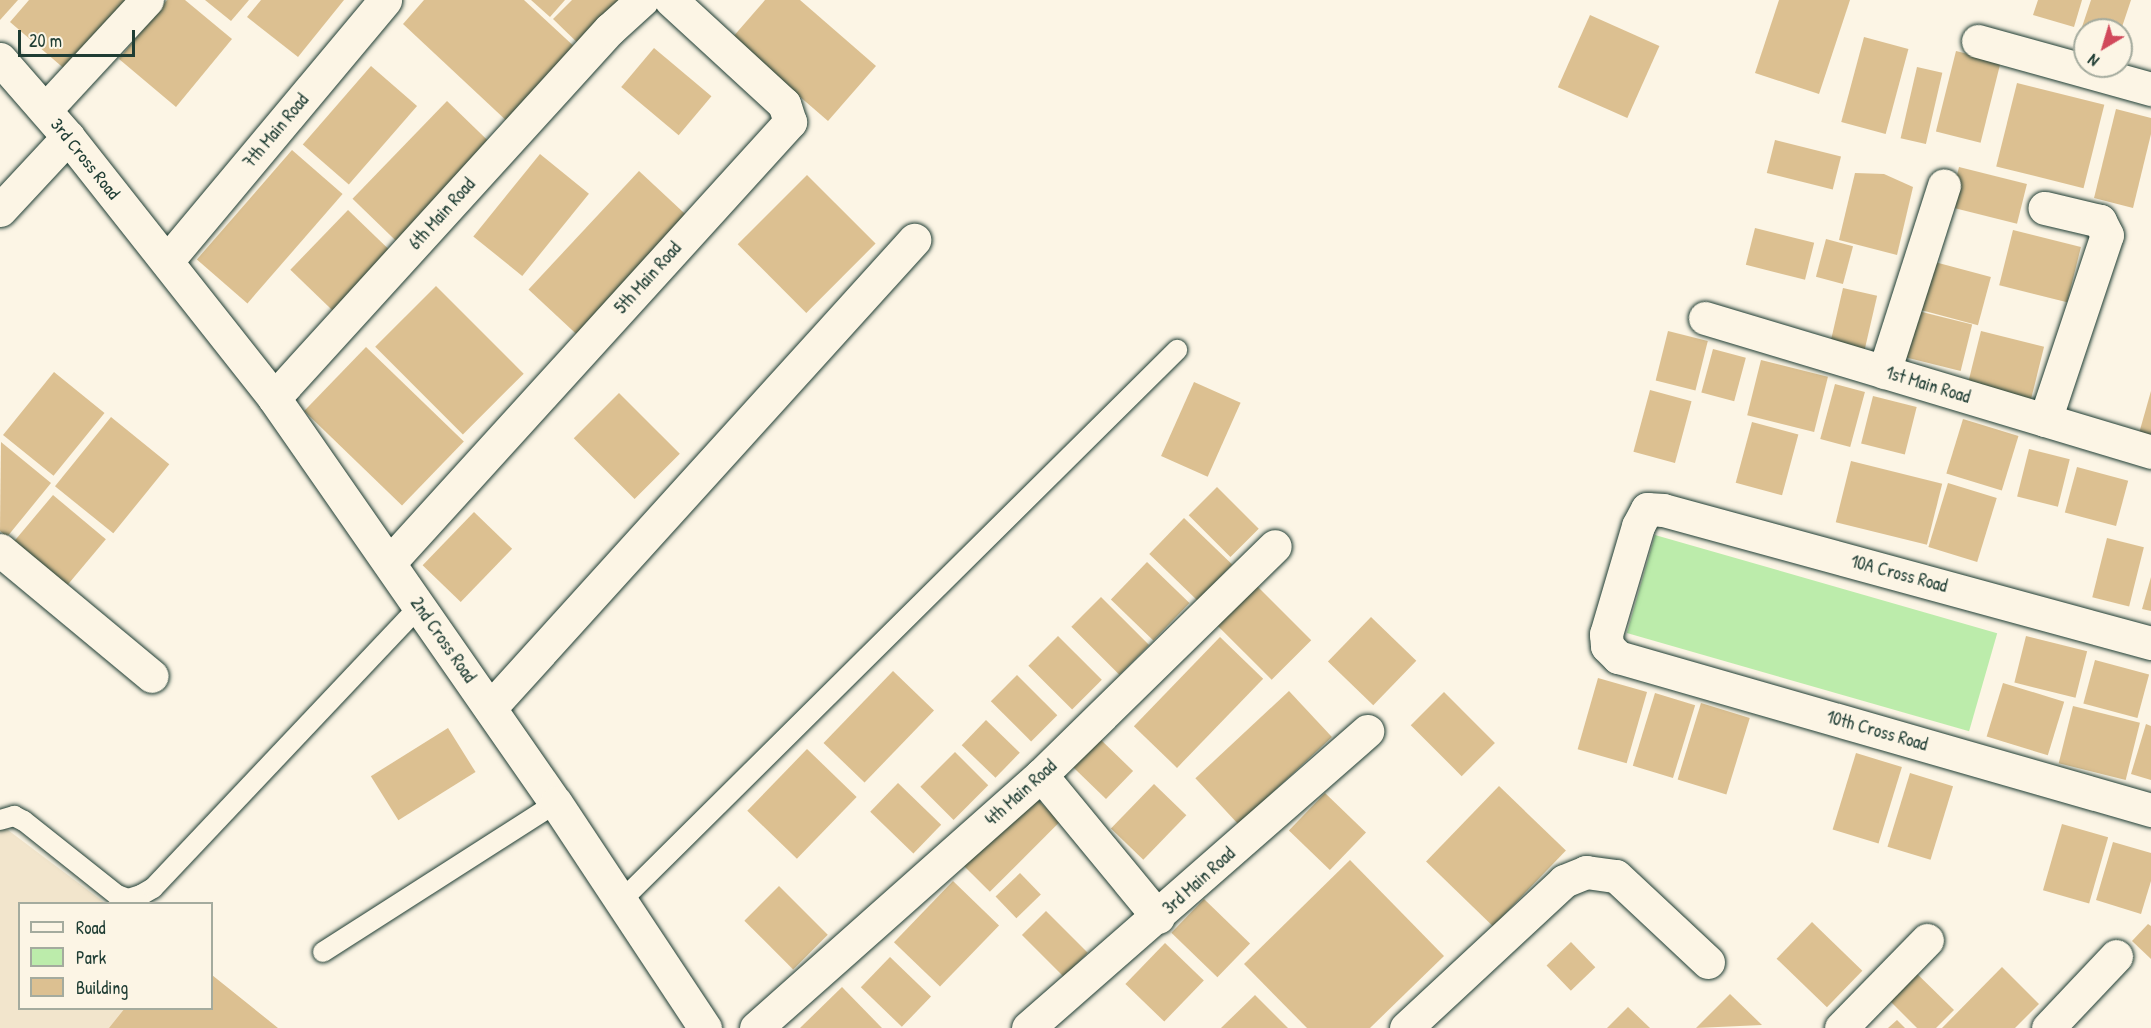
<!DOCTYPE html>
<html>
<head>
<meta charset="utf-8">
<style>
  body { margin:0 }
  #map { position:relative; width:2151px; height:1028px; overflow:hidden; background:#fcf5e5; font-family:"Patrick Hand",sans-serif }
  div>[style] { position:absolute }
  [style*='--x'] { left:calc(var(--x)*1px); top:calc(var(--y)*1px); width:calc(var(--w)*1px); rotate:calc(var(--a)*1deg) }
  .built>* { inset:0; background:#f2e5cc }
  .green>* { inset:0; background:#bcecab; transform-origin:0 0 }
  .building>* { inset:0; background:#dcc091; transform-origin:0 0 }
  .roads { filter:drop-shadow(0 0 2px #1f3d34) drop-shadow(0 0 2px #1f3d34) }
  .service>* { height:20px; margin:-10px; padding:0 10px; transform-origin:10px; border-radius:10px; background:#fcf5e5 }
  .minor>* { height:33px; margin:-16.5px; padding:0 16.5px; transform-origin:16.5px; border-radius:16.5px; background:#fcf5e5 }
  .tertiary>* { height:33px; margin:-16.5px; padding:0 16.5px; transform-origin:16.5px; border-radius:16.5px; background:#fcf5e5 }
  span { translate:-50% -50%; white-space:nowrap; text-align:center; line-height:1.15; -webkit-text-stroke:5px #fcf5e5; paint-order:stroke }
  .street-label { font-size:18px; color:#1f3d34 }
  .legend { position:absolute; left:18px; top:902px; width:195px; height:108px; box-sizing:border-box; background:#fcf5e5; border:2px solid #a4ab9e; margin:0; padding:8px 10px; list-style:none; font-size:18px; color:#1f3d34 }
  .legend li { display:flex; align-items:center; gap:12px; height:30px }
  .legend b { width:30px; border:2px solid #a4ab9e }
  .north { position:absolute; left:2073px; top:18px; width:60px; height:60px; box-sizing:border-box; background:#fcf5e5; border:2px solid #a4ab9e; border-radius:50%; rotate:218deg; font-size:16px; font-weight:700; line-height:24px; text-align:center; color:#1f3d34 }
  .north::after { content:''; display:block; margin:auto; width:21px; height:27px; background:#d1495b; clip-path:polygon(50% 0,100% 100%,50% 72%,0 100%) }
  .scale { position:absolute; left:18px; top:30px; width:117px; height:27px; box-sizing:border-box; border:3px solid #1f3d34; border-top:0; padding-left:8px; font-size:18px; line-height:21px; white-space:nowrap; color:#1f3d34; -webkit-text-stroke:4px #fcf5e5; paint-order:stroke }
</style>
</head>
<body>
<div id="map">
  <div class="built">
    <div style="clip-path:polygon(0 824px,105px 903px,20px 904px,20px 1008px,212px 1008px,212px 984px,270px 1028px,0 1028px)"></div>
  </div>
  <div class="green">
    <div style="left:1655px;top:535px;width:356px;height:102px;rotate:16deg"></div>
  </div>
  <div class="building">
    <div style="clip-path:polygon(0 0,18px 0,0 20px)"></div>
    <div style="clip-path:polygon(29px 0,128px 0,67px 71px,10px 22px)"></div>
    <div style="clip-path:polygon(167px 0,185px 0,232px 39px,176px 107px,119px 59px)"></div>
    <div style="clip-path:polygon(205px 0,249px 0,231px 21px)"></div>
    <div style="clip-path:polygon(261px 0,344px 0,298px 57px,247px 17px)"></div>
    <div style="clip-path:polygon(424px 0,524px 0,578px 50px,510px 124px,403px 24px)"></div>
    <div style="clip-path:polygon(531px 0,565px 0,550px 17px)"></div>
    <div style="clip-path:polygon(572px 0,633px 0,584px 49px,553px 19px)"></div>
    <div style="clip-path:polygon(765px 0,800px 0,876px 66px,828px 121px,732px 38px)"></div>
    <div style="clip-path:polygon(1779px 0,1850px 0,1819px 94px,1755px 73px)"></div>
    <div style="clip-path:polygon(2038px 0,2082px 0,2074px 27px,2033px 15px)"></div>
    <div style="clip-path:polygon(2091px 0,2131px 0,2121px 30px,2082px 27px)"></div>
    <div style="left:1590px;top:15px;width:76px;height:79px;rotate:24deg"></div>
    <div style="left:1864px;top:37px;width:46px;height:88px;rotate:15deg"></div>
    <div style="left:654px;top:48px;width:75px;height:51px;rotate:40deg"></div>
    <div style="left:1956px;top:51px;width:46px;height:83px;rotate:14deg"></div>
    <div style="left:371px;top:66px;width:61px;height:104px;rotate:41deg"></div>
    <div style="left:1917px;top:67px;width:26px;height:73px;rotate:13deg"></div>
    <div style="left:2017px;top:83px;width:90px;height:86px;rotate:14deg"></div>
    <div style="left:447px;top:101px;width:60px;height:136px;rotate:44deg"></div>
    <div style="clip-path:polygon(2116px 109px,2151px 118px,2151px 134px,2133px 208px,2094px 198px)"></div>
    <div style="left:1775px;top:140px;width:68px;height:34px;rotate:14deg"></div>
    <div style="left:292px;top:150px;width:67px;height:145px;rotate:41deg"></div>
    <div style="left:540px;top:154px;width:63px;height:106px;rotate:39deg"></div>
    <div style="left:1959px;top:167px;width:70px;height:41px;rotate:14deg"></div>
    <div style="left:639px;top:171px;width:69px;height:162px;rotate:43deg"></div>
    <div style="clip-path:polygon(1855px 173px,1884px 174px,1913px 187px,1897px 255px,1839px 240px)"></div>
    <div style="left:807px;top:175px;width:97px;height:98px;rotate:45deg"></div>
    <div style="left:348px;top:210px;width:62px;height:83px;rotate:44deg"></div>
    <div style="left:1755px;top:228px;width:61px;height:38px;rotate:14deg"></div>
    <div style="left:2013px;top:230px;width:70px;height:57px;rotate:14deg"></div>
    <div style="left:1826px;top:239px;width:28px;height:39px;rotate:15deg"></div>
    <div style="left:1931px;top:261px;width:62px;height:50px;rotate:15deg"></div>
    <div style="left:436px;top:286px;width:124px;height:86px;rotate:45deg"></div>
    <div style="left:1843px;top:288px;width:35px;height:61px;rotate:13deg"></div>
    <div style="left:1914px;top:310px;width:60px;height:48px;rotate:14deg"></div>
    <div style="left:1668px;top:331px;width:41px;height:51px;rotate:14deg"></div>
    <div style="left:1981px;top:331px;width:65px;height:60px;rotate:14deg"></div>
    <div style="left:366px;top:347px;width:136px;height:89px;rotate:44deg"></div>
    <div style="left:1713px;top:349px;width:34px;height:45px;rotate:15deg"></div>
    <div style="left:1761px;top:360px;width:69px;height:57px;rotate:14deg"></div>
    <div style="left:54px;top:372px;width:65px;height:81px;rotate:39deg"></div>
    <div style="left:1194px;top:382px;width:51px;height:81px;rotate:24deg"></div>
    <div style="left:1835px;top:384px;width:31px;height:57px;rotate:15deg"></div>
    <div style="left:1650px;top:390px;width:43px;height:64px;rotate:15deg"></div>
    <div style="clip-path:polygon(2151px 391px,2151px 440px,2138px 437px)"></div>
    <div style="left:619px;top:393px;width:86px;height:64px;rotate:45deg"></div>
    <div style="left:1873px;top:396px;width:45px;height:49px;rotate:14deg"></div>
    <div style="left:111px;top:417px;width:75px;height:89px;rotate:39deg"></div>
    <div style="left:1963px;top:419px;width:58px;height:57px;rotate:17deg"></div>
    <div style="left:1752px;top:422px;width:48px;height:63px;rotate:15deg"></div>
    <div style="clip-path:polygon(1px 442px,51px 483px,7px 537px,0 531px)"></div>
    <div style="left:2029px;top:449px;width:42px;height:49px;rotate:14deg"></div>
    <div style="left:1851px;top:461px;width:94px;height:63px;rotate:14deg"></div>
    <div style="left:2077px;top:467px;width:53px;height:47px;rotate:15deg"></div>
    <div style="left:1948px;top:483px;width:51px;height:67px;rotate:17deg"></div>
    <div style="left:1217px;top:487px;width:59px;height:40px;rotate:45deg"></div>
    <div style="left:53px;top:495px;width:69px;height:61px;rotate:40deg"></div>
    <div style="left:474px;top:512px;width:53px;height:74px;rotate:44deg"></div>
    <div style="left:1184px;top:518px;width:67px;height:50px;rotate:44deg"></div>
    <div style="left:2107px;top:538px;width:38px;height:61px;rotate:14deg"></div>
    <div style="left:1147px;top:562px;width:59px;height:52px;rotate:44deg"></div>
    <div style="clip-path:polygon(2151px 577px,2151px 611px,2142px 609px)"></div>
    <div style="left:1254px;top:583px;width:81px;height:56px;rotate:45deg"></div>
    <div style="left:1101px;top:597px;width:68px;height:42px;rotate:45deg"></div>
    <div style="left:1371px;top:617px;width:63px;height:62px;rotate:44deg"></div>
    <div style="left:1058px;top:636px;width:62px;height:42px;rotate:45deg"></div>
    <div style="left:2026px;top:636px;width:63px;height:48px;rotate:14deg"></div>
    <div style="left:1220px;top:637px;width:60px;height:124px;rotate:44deg"></div>
    <div style="left:2095px;top:660px;width:56px;height:45px;rotate:15deg"></div>
    <div style="left:893px;top:671px;width:57px;height:100px;rotate:44deg"></div>
    <div style="left:1017px;top:675px;width:57px;height:37px;rotate:45deg"></div>
    <div style="left:1598px;top:678px;width:51px;height:74px;rotate:16deg"></div>
    <div style="left:2003px;top:683px;width:64px;height:56px;rotate:17deg"></div>
    <div style="left:1289px;top:691px;width:63px;height:128px;rotate:47deg"></div>
    <div style="left:1444px;top:692px;width:72px;height:47px;rotate:45deg"></div>
    <div style="left:1655px;top:693px;width:42px;height:76px;rotate:17deg"></div>
    <div style="left:1701px;top:703px;width:51px;height:80px;rotate:17deg"></div>
    <div style="left:2073px;top:706px;width:69px;height:59px;rotate:14deg"></div>
    <div style="left:986px;top:720px;width:47px;height:35px;rotate:44deg"></div>
    <div style="clip-path:polygon(2146px 724px,2151px 726px,2151px 780px,2131px 774px)"></div>
    <div style="left:448px;top:728px;width:52px;height:91px;rotate:58deg"></div>
    <div style="left:1100px;top:739px;width:46px;height:39px;rotate:44deg"></div>
    <div style="left:807px;top:749px;width:69px;height:86px;rotate:44deg"></div>
    <div style="left:955px;top:752px;width:47px;height:49px;rotate:45deg"></div>
    <div style="left:1856px;top:753px;width:48px;height:80px;rotate:17deg"></div>
    <div style="left:1910px;top:773px;width:45px;height:77px;rotate:17deg"></div>
    <div style="left:898px;top:783px;width:60px;height:40px;rotate:44deg"></div>
    <div style="left:1154px;top:784px;width:45px;height:62px;rotate:44deg"></div>
    <div style="left:1499px;top:786px;width:93px;height:105px;rotate:44deg"></div>
    <div style="left:1325px;top:793px;width:57px;height:52px;rotate:44deg"></div>
    <div style="left:1033px;top:795px;width:38px;height:99px;rotate:45deg"></div>
    <div style="left:2062px;top:824px;width:48px;height:69px;rotate:16deg"></div>
    <div style="clip-path:polygon(2113px 842px,2151px 853px,2151px 881px,2141px 914px,2096px 900px)"></div>
    <div style="clip-path:polygon(1350px 860px,1444px 956px,1370px 1028px,1307px 1028px,1244px 964px)"></div>
    <div style="left:1020px;top:873px;width:30px;height:34px;rotate:46deg"></div>
    <div style="left:953px;top:881px;width:64px;height:85px;rotate:44deg"></div>
    <div style="left:779px;top:886px;width:69px;height:49px;rotate:45deg"></div>
    <div style="left:1204px;top:899px;width:64px;height:47px;rotate:44deg"></div>
    <div style="left:1046px;top:911px;width:59px;height:34px;rotate:45deg"></div>
    <div style="left:1812px;top:922px;width:70px;height:51px;rotate:44deg"></div>
    <div style="clip-path:polygon(2148px 924px,2151px 926px,2151px 959px,2132px 941px)"></div>
    <div style="left:1571px;top:942px;width:35px;height:34px;rotate:46deg"></div>
    <div style="left:1165px;top:943px;width:54px;height:57px;rotate:44deg"></div>
    <div style="left:890px;top:957px;width:57px;height:42px;rotate:44deg"></div>
    <div style="clip-path:polygon(1908px 965px,1954px 1010px,1936px 1028px,1917px 1028px,1880px 991px)"></div>
    <div style="clip-path:polygon(2002px 967px,2039px 1004px,2015px 1028px,1942px 1028px)"></div>
    <div style="clip-path:polygon(212px 975px,278px 1028px,109px 1028px,125px 1008px,212px 1008px)"></div>
    <div style="clip-path:polygon(842px 987px,882px 1028px,800px 1028px)"></div>
    <div style="clip-path:polygon(1730px 994px,1762px 1025px,1696px 1028px)"></div>
    <div style="clip-path:polygon(1255px 995px,1288px 1028px,1221px 1028px)"></div>
    <div style="clip-path:polygon(1628px 1007px,1650px 1028px,1607px 1028px)"></div>
    <div style="clip-path:polygon(1897px 1020px,1905px 1028px,1888px 1028px)"></div>
  </div>
  <div class="roads">
    <div class="service">
      <div style="--x:0;--y:820;--w:15;--a:-16"></div>
      <div style="--x:14;--y:816;--w:11;--a:27"></div>
      <div style="--x:24;--y:821;--w:119;--a:38.5"></div>
      <div style="--x:117;--y:895;--w:12;--a:20"></div>
      <div style="--x:128;--y:899;--w:14;--a:-17"></div>
      <div style="--x:141;--y:895;--w:14;--a:-30"></div>
      <div style="--x:153;--y:888;--w:388;--a:-46.6"></div>
      <div style="--x:621;--y:901;--w:783;--a:-44.74"></div>
      <div style="--x:323;--y:952;--w:277;--a:-32.6"></div>
    </div>
    <div class="minor">
      <div style="--x:1978;--y:41;--w:180;--a:15.5"></div>
      <div style="--x:45;--y:110;--w:150;--a:-47.2"></div>
      <div style="--x:0;--y:210;--w:100;--a:-47"></div>
      <div style="--x:167;--y:261;--w:340;--a:-50.1"></div>
      <div style="--x:1705;--y:318;--w:466;--a:16.7"></div>
      <div style="--x:1884;--y:372;--w:196;--a:-72.2"></div>
      <div style="--x:274;--y:398;--w:499;--a:-47.7"></div>
      <div style="--x:610;--y:29;--w:43;--a:-42.2"></div>
      <div style="--x:2045;--y:420;--w:195;--a:-71.5"></div>
      <div style="--x:2107;--y:235;--w:16;--a:-117"></div>
      <div style="--x:2100;--y:221;--w:57;--a:-166.7"></div>
      <div style="--x:0;--y:550;--w:197;--a:39.7"></div>
      <div style="--x:390;--y:562;--w:595;--a:-47.73"></div>
      <div style="--x:790;--y:122;--w:19;--a:-108"></div>
      <div style="--x:784;--y:104;--w:154;--a:-137.4"></div>
      <div style="--x:2151;--y:643;--w:506;--a:-164.75"></div>
      <div style="--x:1663;--y:510;--w:16;--a:-176"></div>
      <div style="--x:1647;--y:509;--w:19;--a:118"></div>
      <div style="--x:1638;--y:526;--w:113;--a:106.5"></div>
      <div style="--x:1606;--y:634;--w:12;--a:85"></div>
      <div style="--x:1607;--y:646;--w:16;--a:45"></div>
      <div style="--x:1618;--y:657;--w:555;--a:16.02"></div>
      <div style="--x:490;--y:708;--w:632;--a:-47.82"></div>
      <div style="--x:1041;--y:775;--w:184;--a:50.5"></div>
      <div style="--x:756;--y:1028;--w:381;--a:-41.6"></div>
      <div style="--x:1041;--y:775;--w:327;--a:-44.4"></div>
      <div style="--x:1028;--y:1028;--w:451;--a:-41.2"></div>
      <div style="--x:1406;--y:1028;--w:216;--a:-42.9"></div>
      <div style="--x:1564;--y:881;--w:24;--a:-22"></div>
      <div style="--x:1586;--y:872;--w:30;--a:8"></div>
      <div style="--x:1616;--y:876;--w:126;--a:43.1"></div>
      <div style="--x:1841;--y:1028;--w:123;--a:-45.7"></div>
      <div style="--x:2048;--y:1028;--w:99;--a:-46.6"></div>
    </div>
    <div class="tertiary">
      <div style="--x:0;--y:59;--w:103;--a:48.9"></div>
      <div style="--x:68;--y:137;--w:333;--a:51.7"></div>
      <div style="--x:274;--y:398;--w:494;--a:55.2"></div>
      <div style="--x:556;--y:803;--w:270;--a:56.5"></div>
    </div>
  </div>
  <div class="street-label">
    <span style="left:276px;top:131px;rotate:-50deg">7th Main Road</span>
    <span style="left:85px;top:159px;rotate:51deg">3rd Cross Road</span>
    <span style="left:442px;top:214px;rotate:-48deg">6th Main Road</span>
    <span style="left:648px;top:278px;rotate:-48deg">5th Main Road</span>
    <span style="left:1928px;top:385px;rotate:17deg">1st Main Road</span>
    <span style="left:1899px;top:574px;rotate:15deg">10A Cross Road</span>
    <span style="left:443px;top:640px;rotate:55deg">2nd Cross Road</span>
    <span style="left:1877px;top:731px;rotate:16deg">10th Cross Road</span>
    <span style="left:1021px;top:793px;rotate:-42deg">4th Main Road</span>
    <span style="left:1199px;top:881px;rotate:-42deg">3rd Main Road</span>
  </div>
  <ul class="legend">
  <li><b style="height:8px;background:#fcf5e5"></b>Road</li>
  <li><b style="height:16px;background:#bcecab"></b>Park</li>
  <li><b style="height:16px;background:#dcc091"></b>Building</li>
  </ul>
  <div class="north">N</div>
  <div class="scale">20 m</div>
</div>
</body>
</html>
